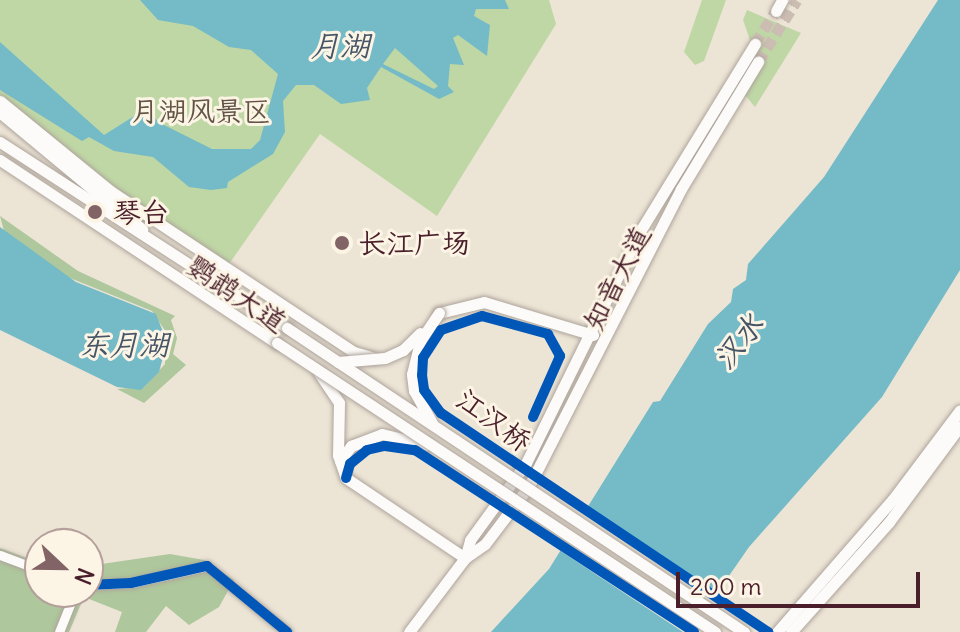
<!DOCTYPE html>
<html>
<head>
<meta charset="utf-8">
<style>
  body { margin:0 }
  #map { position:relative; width:960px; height:632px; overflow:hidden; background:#ece4d5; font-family:Delius,"LXGW WenKai TC",sans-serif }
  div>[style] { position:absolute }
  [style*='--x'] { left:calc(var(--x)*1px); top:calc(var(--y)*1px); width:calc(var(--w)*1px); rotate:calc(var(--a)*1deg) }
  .green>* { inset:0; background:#bfd7a5 }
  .forest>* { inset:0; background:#aec79c }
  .water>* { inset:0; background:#74bbc7 }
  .pier>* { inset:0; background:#ece4d5 }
  .major-tunnel>* { height:11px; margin-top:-5.5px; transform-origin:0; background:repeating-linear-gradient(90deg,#ccbdb3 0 11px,transparent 0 16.5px) }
  .roads { filter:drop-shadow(0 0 2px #aea49c) drop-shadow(0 0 2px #aea49c) }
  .minor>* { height:9px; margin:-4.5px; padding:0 4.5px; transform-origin:4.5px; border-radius:4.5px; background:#fcfbf9 }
  .major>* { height:11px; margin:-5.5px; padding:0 5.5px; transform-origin:5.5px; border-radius:5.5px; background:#fcfbf9 }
  .highway>* { height:12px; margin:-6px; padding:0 6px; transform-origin:6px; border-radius:6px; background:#fcfbf9 }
  .bridges { filter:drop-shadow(0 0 2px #aea49c) drop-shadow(0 0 2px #aea49c) }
  .major-bridge>* { height:11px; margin:-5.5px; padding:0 5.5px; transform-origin:5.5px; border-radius:5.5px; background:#fcfbf9 }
  .cycleway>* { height:10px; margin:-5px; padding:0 5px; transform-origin:5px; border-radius:5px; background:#0057b8 }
  .dots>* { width:22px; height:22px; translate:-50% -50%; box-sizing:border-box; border:4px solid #fcf5e5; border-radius:50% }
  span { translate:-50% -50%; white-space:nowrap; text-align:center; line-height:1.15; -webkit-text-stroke:6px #fcf5e5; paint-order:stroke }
  .park-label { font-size:28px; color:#625344 }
  .poi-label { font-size:28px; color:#4a1f2b }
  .left { translate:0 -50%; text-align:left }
  .street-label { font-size:28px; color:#4a1f2b }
  .water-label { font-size:30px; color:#465667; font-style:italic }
  .north { position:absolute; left:24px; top:528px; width:80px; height:80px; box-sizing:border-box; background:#fcf5e5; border:2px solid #b59f9b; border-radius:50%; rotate:112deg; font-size:22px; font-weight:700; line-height:32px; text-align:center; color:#4a1f2b }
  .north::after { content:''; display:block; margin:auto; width:28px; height:36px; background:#836466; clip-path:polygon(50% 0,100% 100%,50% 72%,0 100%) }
  .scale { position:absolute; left:676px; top:572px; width:244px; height:36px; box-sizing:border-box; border:4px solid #4a1f2b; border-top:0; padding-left:10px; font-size:24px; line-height:28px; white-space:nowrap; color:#4a1f2b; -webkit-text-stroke:6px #fcf5e5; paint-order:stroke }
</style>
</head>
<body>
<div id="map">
  <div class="green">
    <div style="clip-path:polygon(0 0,549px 0,556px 24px,437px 216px,320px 134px,229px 264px,99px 177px,0 97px)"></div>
    <div style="clip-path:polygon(702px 0,726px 0,704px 61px,695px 65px,684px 52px)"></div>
    <div style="clip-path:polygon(747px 10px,801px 33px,755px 107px,744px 94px,758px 63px,743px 20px)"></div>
  </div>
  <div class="forest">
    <div style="clip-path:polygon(0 216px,78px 271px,175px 316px,171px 320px,177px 338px,173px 354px,186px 365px,144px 403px,117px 389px,144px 387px,165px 364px,166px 332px,152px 311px,65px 276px,4px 231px)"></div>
    <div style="clip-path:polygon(0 548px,40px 563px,40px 592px,88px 592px,88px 566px,170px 554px,204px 560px,234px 580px,219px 607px,189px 625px,166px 606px,146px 632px,115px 632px,122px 612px,84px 597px,69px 632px,0 632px)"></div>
  </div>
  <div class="water">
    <div style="clip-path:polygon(evenodd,140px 0,505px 0,509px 9px,476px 9px,474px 16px,490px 25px,487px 56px,458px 35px,453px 38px,464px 65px,450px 64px,448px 86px,454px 92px,439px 99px,381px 67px,367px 88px,370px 100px,341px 104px,314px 85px,296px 85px,283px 101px,285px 132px,273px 154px,228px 182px,227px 188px,211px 190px,189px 187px,153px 157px,114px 151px,89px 137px,82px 141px,0 90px,0 42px,104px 135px,147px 108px,158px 122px,212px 149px,251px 149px,260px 140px,278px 74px,251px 50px,229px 47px,193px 26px,158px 20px,140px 0,395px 48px,438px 86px,434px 89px,383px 64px,395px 48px)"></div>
    <div style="clip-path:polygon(938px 0,960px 0,960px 270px,882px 397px,749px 547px,690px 632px,491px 632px,549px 569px,653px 402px,660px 401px,708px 324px,731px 302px,733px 289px,746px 280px,748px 264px,824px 177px)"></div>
    <div style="clip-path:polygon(0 227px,76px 282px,156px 314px,167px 342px,159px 372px,141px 390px,117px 387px,0 330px)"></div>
  </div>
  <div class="pier">
    <div style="clip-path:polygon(584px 506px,720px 596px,695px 632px,683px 632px,556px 548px)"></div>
  </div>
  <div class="major-tunnel">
    <div style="--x:755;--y:44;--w:39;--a:-58"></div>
    <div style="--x:758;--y:62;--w:73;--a:-57.8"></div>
  </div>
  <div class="roads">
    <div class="minor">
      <div style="--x:0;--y:555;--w:43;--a:20.6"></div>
      <div style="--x:88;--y:585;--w:43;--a:-2.7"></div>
      <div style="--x:131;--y:583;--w:78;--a:-12.6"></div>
      <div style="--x:207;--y:566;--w:104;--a:39.5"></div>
      <div style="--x:59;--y:632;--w:43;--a:-68.2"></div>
    </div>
    <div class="major">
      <div style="--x:776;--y:11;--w:13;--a:-61"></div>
      <div style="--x:0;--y:101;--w:141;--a:39.2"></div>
      <div style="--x:109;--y:190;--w:294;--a:33.5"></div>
      <div style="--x:354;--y:352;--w:19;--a:16"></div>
      <div style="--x:0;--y:142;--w:342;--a:32.9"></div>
      <div style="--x:0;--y:160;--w:332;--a:33.5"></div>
      <div style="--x:439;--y:313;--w:46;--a:-13.7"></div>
      <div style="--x:484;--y:302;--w:114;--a:16.8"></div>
      <div style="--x:319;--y:373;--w:36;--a:56"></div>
      <div style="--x:339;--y:403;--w:52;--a:91.1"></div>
      <div style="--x:338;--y:455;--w:24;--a:71"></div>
      <div style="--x:346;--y:478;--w:143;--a:33.9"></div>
      <div style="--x:340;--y:461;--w:19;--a:-54"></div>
      <div style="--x:351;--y:446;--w:33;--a:-21"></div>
      <div style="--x:382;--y:434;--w:46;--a:13.7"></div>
      <div style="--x:465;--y:558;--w:19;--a:-74"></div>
      <div style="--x:470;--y:540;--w:95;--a:-54"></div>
      <div style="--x:526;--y:463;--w:256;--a:-63.8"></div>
      <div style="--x:639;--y:233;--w:222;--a:-58.5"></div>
      <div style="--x:409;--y:632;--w:93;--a:-52.9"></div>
      <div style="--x:465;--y:558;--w:24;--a:-35"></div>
      <div style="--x:485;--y:544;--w:73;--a:-52.8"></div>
      <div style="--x:529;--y:486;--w:334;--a:-62.9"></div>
      <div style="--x:681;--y:189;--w:149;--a:-58.8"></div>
      <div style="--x:777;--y:632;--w:176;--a:-48.9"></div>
      <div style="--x:893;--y:499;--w:111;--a:-53"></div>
      <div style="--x:791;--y:632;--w:147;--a:-48.3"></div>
      <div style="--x:889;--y:522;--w:119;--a:-53.5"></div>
    </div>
    <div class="highway">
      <div style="--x:0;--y:112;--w:185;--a:39.7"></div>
    </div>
  </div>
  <div class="bridges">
    <div class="major-bridge">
      <div style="--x:287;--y:328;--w:549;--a:33.63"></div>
      <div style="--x:277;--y:343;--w:525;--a:33.42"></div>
      <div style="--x:338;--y:362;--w:47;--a:-4.9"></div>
      <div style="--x:385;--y:358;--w:20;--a:-24"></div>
      <div style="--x:403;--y:350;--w:24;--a:-45"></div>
      <div style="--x:432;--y:423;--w:37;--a:-119"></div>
      <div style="--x:414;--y:391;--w:17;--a:-97"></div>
      <div style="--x:412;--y:374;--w:34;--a:-76"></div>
      <div style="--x:420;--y:341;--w:34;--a:-56"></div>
    </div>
  </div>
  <div class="cycleway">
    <div style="--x:533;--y:417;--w:67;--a:-66.1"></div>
    <div style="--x:560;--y:356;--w:25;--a:-119"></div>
    <div style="--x:548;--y:334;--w:68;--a:-164.7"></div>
    <div style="--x:482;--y:316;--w:43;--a:161.1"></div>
    <div style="--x:441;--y:330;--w:33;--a:123"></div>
    <div style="--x:423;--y:358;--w:17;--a:93"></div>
    <div style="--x:422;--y:375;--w:15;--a:82"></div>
    <div style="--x:424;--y:390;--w:29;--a:54"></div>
    <div style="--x:441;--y:413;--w:394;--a:33.8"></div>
    <div style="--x:346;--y:478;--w:15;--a:-74"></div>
    <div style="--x:350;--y:464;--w:22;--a:-39"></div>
    <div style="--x:367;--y:450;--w:18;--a:-13"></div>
    <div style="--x:385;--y:446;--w:30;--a:8"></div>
    <div style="--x:415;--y:450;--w:333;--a:33.1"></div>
    <div style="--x:88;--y:585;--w:43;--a:-2.7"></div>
    <div style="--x:131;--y:583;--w:78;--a:-12.6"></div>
    <div style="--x:207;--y:566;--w:104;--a:39.5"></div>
  </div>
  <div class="dots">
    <div style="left:95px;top:212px;background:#836466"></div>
    <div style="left:342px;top:243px;background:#836466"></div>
  </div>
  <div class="park-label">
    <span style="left:201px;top:111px">月湖风景区</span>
  </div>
  <div class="poi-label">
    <span class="left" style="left:113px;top:212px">琴台</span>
    <span class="left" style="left:358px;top:243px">长江广场</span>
  </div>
  <div class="street-label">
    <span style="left:617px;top:278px;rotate:-63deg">知音大道</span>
    <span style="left:237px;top:294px;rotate:34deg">鹦鹉大道</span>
    <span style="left:494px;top:420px;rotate:36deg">江汉桥</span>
  </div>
  <div class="water-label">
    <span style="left:340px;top:45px">月湖</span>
    <span style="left:738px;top:342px;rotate:-52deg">汉水</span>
    <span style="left:124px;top:344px">东月湖</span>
  </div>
  <div class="north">N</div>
  <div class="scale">200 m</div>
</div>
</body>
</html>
